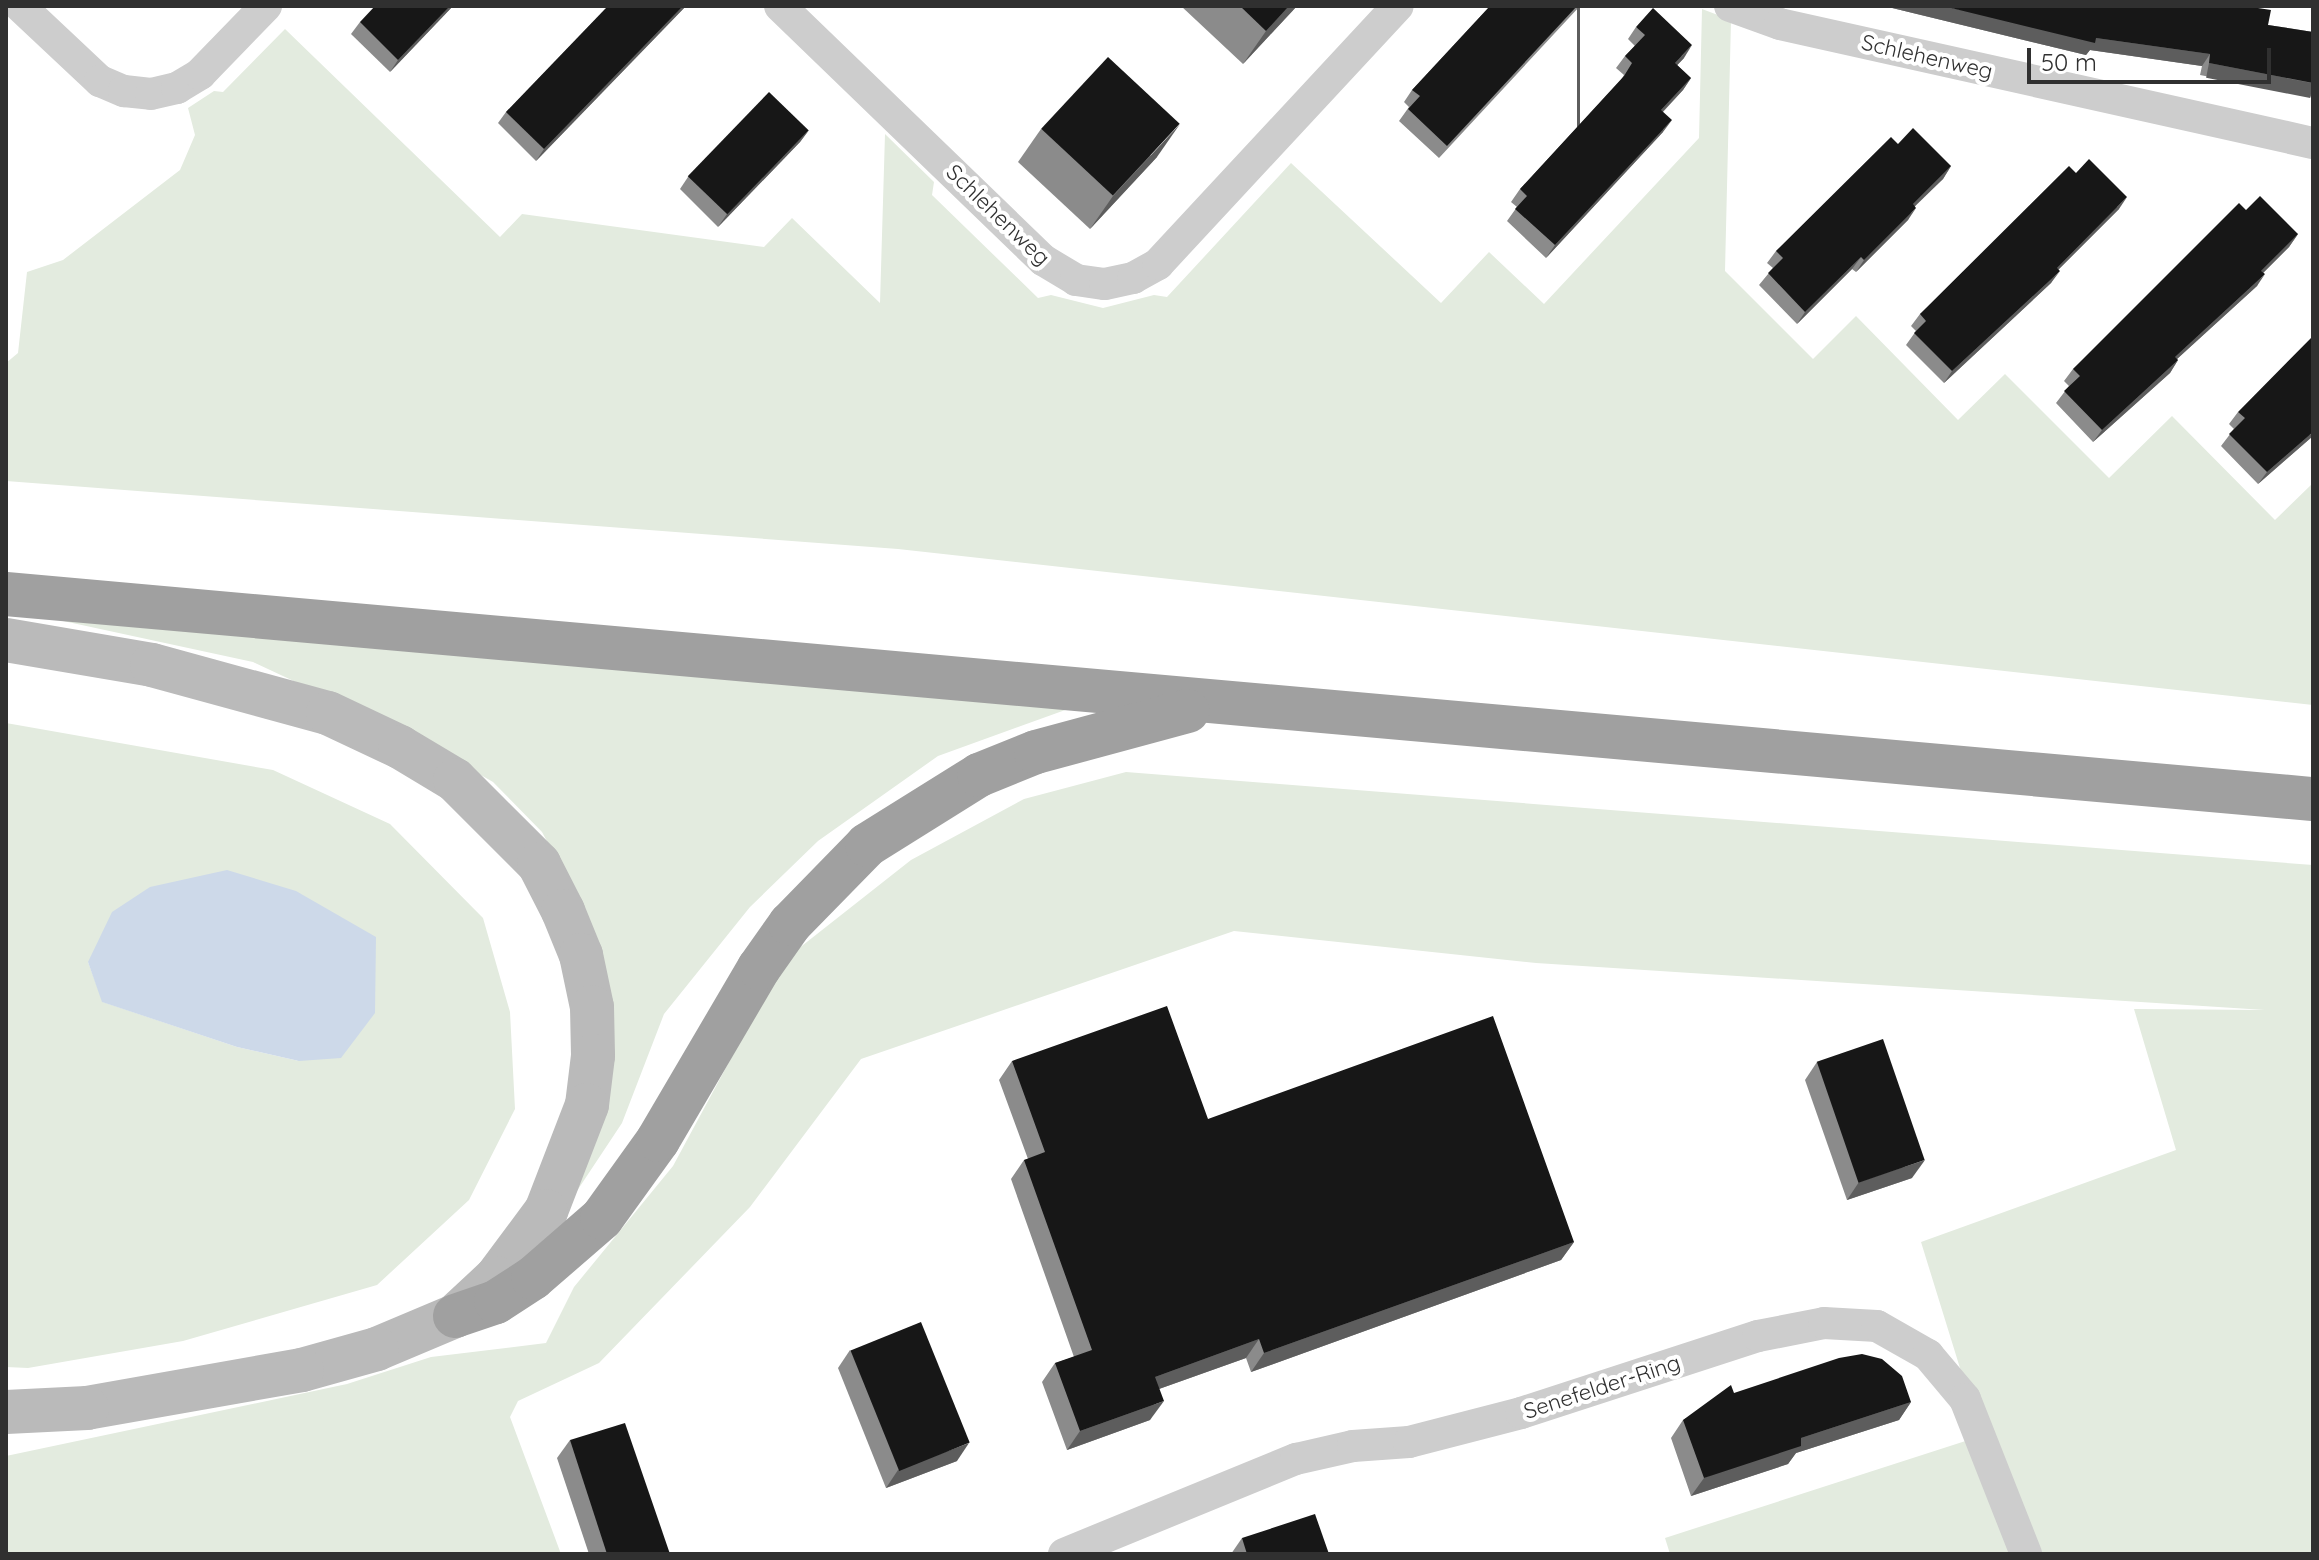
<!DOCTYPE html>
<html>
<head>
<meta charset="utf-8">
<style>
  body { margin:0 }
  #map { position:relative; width:2319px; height:1560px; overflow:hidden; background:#fff; font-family:Quicksand,sans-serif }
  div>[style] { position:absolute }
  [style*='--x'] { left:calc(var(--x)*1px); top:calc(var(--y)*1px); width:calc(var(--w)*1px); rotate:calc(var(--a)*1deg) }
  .green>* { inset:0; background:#e3ebdf }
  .water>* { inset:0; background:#cdd9e9 }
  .minor>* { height:32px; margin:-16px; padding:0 16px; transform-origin:16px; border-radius:16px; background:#cdcdcd }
  .secondary>* { height:44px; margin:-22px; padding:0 22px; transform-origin:22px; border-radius:22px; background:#bababa }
  .trunk>* { height:44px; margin:-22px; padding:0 22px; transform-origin:22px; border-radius:22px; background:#a0a0a0 }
  .wall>* { inset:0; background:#8b8b8b }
  .shaded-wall>* { inset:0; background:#5d5d5d; transform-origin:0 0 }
  .building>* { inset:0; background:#171717; transform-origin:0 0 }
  span { translate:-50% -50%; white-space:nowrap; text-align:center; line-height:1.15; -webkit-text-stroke:8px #fff; paint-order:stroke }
  .street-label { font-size:22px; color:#303030 }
  .frame { position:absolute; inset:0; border:8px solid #303030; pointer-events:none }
  .scale { position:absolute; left:2027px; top:48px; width:244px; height:36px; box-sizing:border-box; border:4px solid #303030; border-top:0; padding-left:10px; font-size:24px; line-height:28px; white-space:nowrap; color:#303030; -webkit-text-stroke:6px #fff; paint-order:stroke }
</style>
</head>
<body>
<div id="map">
  <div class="green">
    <div style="clip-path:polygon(1702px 9px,1731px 20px,1725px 271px,1813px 359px,1856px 316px,1958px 420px,2005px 374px,2109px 478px,2172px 416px,2275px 520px,2313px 483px,2313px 705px,898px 549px,6px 481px,6px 363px,18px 353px,27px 272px,63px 260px,180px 170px,195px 135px,188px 108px,214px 91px,223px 92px,285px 29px,500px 237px,522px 214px,764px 247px,792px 218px,880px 303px,885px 134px,934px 182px,932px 195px,1038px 298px,1051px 295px,1103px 308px,1154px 295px,1167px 297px,1291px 163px,1441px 303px,1489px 252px,1544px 304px,1699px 138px)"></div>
    <div style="clip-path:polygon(40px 616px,1068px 709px,938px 756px,818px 841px,750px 907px,664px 1014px,622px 1123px,557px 1221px,585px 912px,542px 832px,493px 782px,420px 740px,253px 662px)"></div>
    <div style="clip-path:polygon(evenodd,6px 723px,273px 770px,390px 824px,483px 918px,510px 1012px,515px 1109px,469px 1200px,377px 1285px,183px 1341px,28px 1368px,6px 1367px,6px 723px,88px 962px,299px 1061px,237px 1047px,103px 1002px,88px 962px)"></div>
    <div style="clip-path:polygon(1126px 772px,2313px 865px,2313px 1554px,1670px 1554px,1665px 1538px,1981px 1436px,1921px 1242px,2176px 1150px,2134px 1009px,2265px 1010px,1536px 963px,1234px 931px,861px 1059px,750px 1207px,599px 1363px,518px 1401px,510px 1417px,561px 1554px,6px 1554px,6px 1456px,347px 1384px,431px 1357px,546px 1343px,574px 1287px,673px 1166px,784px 960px,911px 860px,1024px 799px)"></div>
  </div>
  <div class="water">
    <div style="clip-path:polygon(227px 870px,296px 891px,376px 937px,375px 1013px,341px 1058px,299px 1061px,237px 1047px,102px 1002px,88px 962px,112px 912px,150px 887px)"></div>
  </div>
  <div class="minor">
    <div style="--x:20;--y:6;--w:110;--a:43.2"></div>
    <div style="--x:100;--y:81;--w:26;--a:23"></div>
    <div style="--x:124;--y:91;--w:27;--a:6"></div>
    <div style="--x:151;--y:94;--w:27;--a:-13"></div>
    <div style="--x:177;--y:88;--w:27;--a:-31"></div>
    <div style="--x:200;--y:74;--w:95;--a:-45.9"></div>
    <div style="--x:780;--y:6;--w:366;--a:44"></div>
    <div style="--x:1043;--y:260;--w:39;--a:31"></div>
    <div style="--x:1076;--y:280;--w:29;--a:8"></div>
    <div style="--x:1105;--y:284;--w:29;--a:-12"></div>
    <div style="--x:1133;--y:278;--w:29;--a:-29"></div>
    <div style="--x:1158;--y:264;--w:352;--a:-47.1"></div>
    <div style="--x:1730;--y:6;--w:53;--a:19.8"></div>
    <div style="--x:1780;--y:24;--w:546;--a:12.59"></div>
    <div style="--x:1064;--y:1554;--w:251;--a:-22.3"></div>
    <div style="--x:1296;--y:1459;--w:58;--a:-12.8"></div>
    <div style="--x:1353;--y:1446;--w:56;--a:-4.1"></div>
    <div style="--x:1409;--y:1442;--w:116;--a:-14.5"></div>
    <div style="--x:1521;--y:1413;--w:249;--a:-18"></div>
    <div style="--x:1758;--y:1336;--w:67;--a:-11.1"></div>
    <div style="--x:1824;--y:1323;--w:53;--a:3.2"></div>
    <div style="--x:1877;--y:1326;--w:59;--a:29.6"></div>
    <div style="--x:1928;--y:1355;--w:57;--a:49.9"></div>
    <div style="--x:1965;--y:1399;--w:167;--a:68.5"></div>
  </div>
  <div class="secondary">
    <div style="--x:6;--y:640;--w:148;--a:9.7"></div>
    <div style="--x:152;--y:665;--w:182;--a:15.3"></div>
    <div style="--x:328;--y:713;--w:80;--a:25.3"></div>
    <div style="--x:400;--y:747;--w:64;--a:31"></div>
    <div style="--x:455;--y:780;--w:119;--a:45"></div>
    <div style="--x:539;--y:864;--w:53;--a:62.9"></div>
    <div style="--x:563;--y:911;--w:48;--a:67.8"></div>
    <div style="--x:581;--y:955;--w:53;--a:78.1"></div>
    <div style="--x:592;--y:1007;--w:49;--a:88.8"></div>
    <div style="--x:593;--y:1056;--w:49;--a:97"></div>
    <div style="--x:587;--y:1105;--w:114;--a:111.1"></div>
    <div style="--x:546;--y:1211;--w:84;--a:126.7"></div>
    <div style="--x:496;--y:1278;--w:56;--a:137.2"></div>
    <div style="--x:455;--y:1316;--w:85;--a:157.1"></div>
    <div style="--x:377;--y:1349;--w:78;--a:164.4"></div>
    <div style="--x:302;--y:1370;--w:218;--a:170"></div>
    <div style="--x:87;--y:1408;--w:81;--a:177.2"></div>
  </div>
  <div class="trunk">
    <div style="--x:6;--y:594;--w:2316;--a:5.08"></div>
    <div style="--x:455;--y:1316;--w:43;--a:-18.9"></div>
    <div style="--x:496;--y:1302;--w:44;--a:-33"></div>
    <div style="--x:533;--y:1278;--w:91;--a:-41"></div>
    <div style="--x:602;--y:1218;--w:96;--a:-54.3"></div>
    <div style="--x:658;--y:1140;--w:199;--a:-59.6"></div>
    <div style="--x:759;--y:968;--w:54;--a:-54.8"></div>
    <div style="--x:790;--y:924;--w:110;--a:-45.7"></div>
    <div style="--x:867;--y:845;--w:132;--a:-32"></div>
    <div style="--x:979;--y:775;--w:61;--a:-22"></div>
    <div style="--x:1036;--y:752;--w:157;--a:-15.1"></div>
  </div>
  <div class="wall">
    <div style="clip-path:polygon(453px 6px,390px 72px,351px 34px,360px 22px)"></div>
    <div style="clip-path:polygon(608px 6px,686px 6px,536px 161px,498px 123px,506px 112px)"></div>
    <div style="clip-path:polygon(1181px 6px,1297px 6px,1243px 64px)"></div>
    <div style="clip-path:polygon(1490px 6px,1580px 6px,1439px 158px,1399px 121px,1409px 107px,1404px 102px,1412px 90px)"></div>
    <div style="clip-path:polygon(1884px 6px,2268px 25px,2313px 32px,2313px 97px,2200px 75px,2202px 66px,2090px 50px,2086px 55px)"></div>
    <div style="clip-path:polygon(1636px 27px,1684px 58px,1677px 65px,1691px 78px,1683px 90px,1663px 112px,1663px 132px,1546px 258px,1507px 221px,1517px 207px,1511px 202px,1520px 189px,1621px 80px,1624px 75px,1616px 68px,1625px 56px,1635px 46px,1628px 39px)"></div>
    <div style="clip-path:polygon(1041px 129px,1157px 157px,1090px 229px,1018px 162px)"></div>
    <div style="clip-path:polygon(809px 130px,800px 142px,718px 227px,680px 189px,688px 177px)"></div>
    <div style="clip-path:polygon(1898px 144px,1951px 166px,1943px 179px,1914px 206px,1908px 220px,1856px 272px,1852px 269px,1797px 324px,1759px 285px,1773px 268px,1767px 263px,1776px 251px)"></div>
    <div style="clip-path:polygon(2076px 173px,2119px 209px,2058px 270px,2051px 283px,1944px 383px,1906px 345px,1916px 331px,1911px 326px,1920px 314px)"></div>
    <div style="clip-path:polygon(2246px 210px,2298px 234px,2289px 247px,2263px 273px,2257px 286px,2177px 359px,2178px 360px,2170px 373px,2093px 442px,2056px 403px,2069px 386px,2064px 381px,2073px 369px)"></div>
    <div style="clip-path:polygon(2238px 412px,2313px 436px,2258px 484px,2221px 446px,2234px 429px,2229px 424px)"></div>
    <div style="clip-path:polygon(1012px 1061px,1208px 1119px,1574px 1242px,1561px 1260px,1251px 1372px,1246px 1358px,1159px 1389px,1150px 1420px,1067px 1450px,1042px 1382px,1055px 1363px,1074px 1357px,1011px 1179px,1024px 1160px,1028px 1159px,999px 1080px)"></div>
    <div style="clip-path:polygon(1817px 1062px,1912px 1178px,1847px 1200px,1805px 1080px)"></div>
    <div style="clip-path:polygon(850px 1350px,957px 1461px,886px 1488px,838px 1368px)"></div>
    <div style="clip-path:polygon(1734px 1393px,1911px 1402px,1899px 1420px,1796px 1453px,1788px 1464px,1691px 1496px,1671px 1438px,1683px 1420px)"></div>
    <div style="clip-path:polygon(570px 1440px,670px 1554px,589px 1554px,557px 1458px)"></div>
    <div style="clip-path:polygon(1242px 1538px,1329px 1554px,1231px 1554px)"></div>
  </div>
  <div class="shaded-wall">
    <div style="clip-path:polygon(450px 6px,453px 6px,390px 72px,398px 60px)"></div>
    <div style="clip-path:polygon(683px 6px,686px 6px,536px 161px,544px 149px)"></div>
    <div style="clip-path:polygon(1289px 6px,1297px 6px,1243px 64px,1266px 31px)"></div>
    <div style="left:1577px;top:6px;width:3px;height:191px"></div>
    <div style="clip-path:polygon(1884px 6px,1943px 6px,2096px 38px,2210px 54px,2202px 66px,2090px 50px,2086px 55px)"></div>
    <div style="clip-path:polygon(1692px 45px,1684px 58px,1667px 76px,1675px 63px)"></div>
    <div style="left:2209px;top:63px;width:106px;height:15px;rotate:11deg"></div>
    <div style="clip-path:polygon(1691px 78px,1683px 90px,1653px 122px,1661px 110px)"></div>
    <div style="clip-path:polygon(1672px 120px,1663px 132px,1546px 258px,1555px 245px)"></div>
    <div style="clip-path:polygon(1180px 124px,1157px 157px,1090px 229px,1113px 196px)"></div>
    <div style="clip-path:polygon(809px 130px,800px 142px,718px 227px,727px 214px)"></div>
    <div style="clip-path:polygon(1951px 166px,1943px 179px,1904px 217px,1913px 204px)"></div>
    <div style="clip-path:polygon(2127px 197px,2119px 209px,2048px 280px,2057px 268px)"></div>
    <div style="clip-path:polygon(1916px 208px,1908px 220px,1856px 272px,1864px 260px)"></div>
    <div style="clip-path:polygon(2298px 234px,2289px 247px,2253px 283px,2261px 271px)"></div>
    <div style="clip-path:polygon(1861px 257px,1852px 269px,1797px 324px,1805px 312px)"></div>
    <div style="clip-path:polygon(2060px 271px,2051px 283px,1944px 383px,1952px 371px)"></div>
    <div style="clip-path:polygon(2265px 274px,2257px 286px,2166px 369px,2175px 357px)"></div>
    <div style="clip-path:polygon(2178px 360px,2170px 373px,2093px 442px,2102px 430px)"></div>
    <div style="clip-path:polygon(2313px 432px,2313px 436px,2258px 484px,2267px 472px)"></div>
    <div style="clip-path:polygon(1925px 1160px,1912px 1178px,1847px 1200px,1859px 1182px)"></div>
    <div style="clip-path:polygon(1574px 1242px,1561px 1260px,1251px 1372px,1264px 1353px)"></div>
    <div style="clip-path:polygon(1259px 1339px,1246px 1358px,1142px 1395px,1155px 1377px)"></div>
    <div style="clip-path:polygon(1164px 1401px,1150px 1420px,1067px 1450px,1080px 1431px)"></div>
    <div style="clip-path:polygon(1911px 1402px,1899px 1420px,1796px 1453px,1788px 1464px,1691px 1496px,1704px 1478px,1801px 1438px)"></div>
    <div style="clip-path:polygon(969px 1443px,957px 1461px,886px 1488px,898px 1470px)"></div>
  </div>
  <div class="building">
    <div style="clip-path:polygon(375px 6px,450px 6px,398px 60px,360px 22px)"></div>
    <div style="clip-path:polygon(608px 6px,683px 6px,544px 149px,506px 112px)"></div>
    <div style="clip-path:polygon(1240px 6px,1289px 6px,1266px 31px)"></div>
    <div style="clip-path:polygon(1490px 6px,1577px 6px,1447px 146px,1408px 109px,1420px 96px,1412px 90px)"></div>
    <div style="clip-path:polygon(1943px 6px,2245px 6px,2271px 10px,2268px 25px,2313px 32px,2313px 83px,2209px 63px,2210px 54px,2096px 38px,2095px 43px)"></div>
    <div style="clip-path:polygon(1653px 8px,1692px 45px,1675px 63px,1691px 78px,1661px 110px,1672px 120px,1555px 245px,1515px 209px,1527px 196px,1520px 189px,1624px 76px,1632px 63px,1625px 56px,1645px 35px,1636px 27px)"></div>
    <div style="left:1108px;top:57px;width:98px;height:98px;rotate:43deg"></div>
    <div style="left:769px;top:92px;width:55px;height:117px;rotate:44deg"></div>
    <div style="clip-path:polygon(1913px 128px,1951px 166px,1913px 204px,1916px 208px,1864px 260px,1861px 257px,1805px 312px,1768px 273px,1783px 258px,1776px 251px,1891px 137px,1898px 144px)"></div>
    <div style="clip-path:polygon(2089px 159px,2127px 197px,2057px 268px,2060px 271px,1952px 371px,1914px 333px,1926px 321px,1920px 314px,2069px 166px,2076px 173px)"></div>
    <div style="clip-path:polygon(2260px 196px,2298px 234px,2261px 271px,2265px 274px,2175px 357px,2178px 360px,2102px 430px,2064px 391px,2080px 376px,2073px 369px,2239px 203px,2246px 210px)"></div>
    <div style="clip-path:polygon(2313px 336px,2313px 432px,2267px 472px,2229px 434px,2245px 418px,2238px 412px)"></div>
    <div style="clip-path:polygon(1167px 1006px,1208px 1119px,1493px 1016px,1574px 1242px,1264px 1353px,1259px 1339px,1155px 1377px,1164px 1401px,1080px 1431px,1055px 1363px,1092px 1350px,1024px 1160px,1045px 1152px,1012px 1061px)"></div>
    <div style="left:1883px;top:1039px;width:128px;height:70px;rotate:71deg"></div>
    <div style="left:921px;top:1322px;width:130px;height:76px;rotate:68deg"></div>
    <div style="clip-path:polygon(1862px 1354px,1882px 1359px,1902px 1376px,1911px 1402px,1801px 1438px,1801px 1446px,1704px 1478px,1683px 1420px,1731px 1385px,1734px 1393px,1839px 1358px)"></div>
    <div style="clip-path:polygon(625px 1423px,670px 1554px,607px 1554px,570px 1440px)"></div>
    <div style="clip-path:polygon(1315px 1514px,1329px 1554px,1247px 1554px,1242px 1538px)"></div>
  </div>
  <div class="street-label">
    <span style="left:1927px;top:57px;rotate:13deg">Schlehenweg</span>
    <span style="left:998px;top:215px;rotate:44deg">Schlehenweg</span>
    <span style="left:1602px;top:1387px;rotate:-18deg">Senefelder-Ring</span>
  </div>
  <div class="frame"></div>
  <div class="scale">50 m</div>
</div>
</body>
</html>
